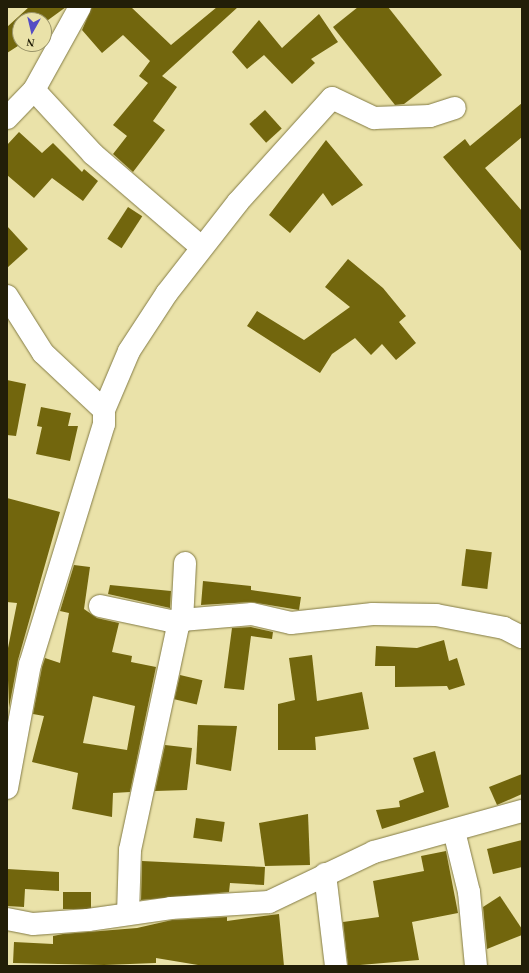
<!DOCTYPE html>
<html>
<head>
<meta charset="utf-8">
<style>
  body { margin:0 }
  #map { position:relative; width:529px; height:973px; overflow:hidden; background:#eae2a9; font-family:"Times New Roman",serif }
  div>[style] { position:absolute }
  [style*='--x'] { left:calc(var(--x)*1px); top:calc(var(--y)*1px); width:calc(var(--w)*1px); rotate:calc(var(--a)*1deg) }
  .building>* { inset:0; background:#72660d; transform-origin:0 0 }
  .roads { filter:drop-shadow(0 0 1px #837b45) drop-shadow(0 0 1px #837b45) }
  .minor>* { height:22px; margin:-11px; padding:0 11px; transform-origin:11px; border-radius:11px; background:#fff }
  span { translate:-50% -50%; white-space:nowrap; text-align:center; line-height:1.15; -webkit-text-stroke:4px #eae2a9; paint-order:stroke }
  .frame { position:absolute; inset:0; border:8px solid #221e08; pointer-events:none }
  .north { position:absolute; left:12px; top:12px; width:40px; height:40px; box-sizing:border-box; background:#eae2a9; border:1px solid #9a9469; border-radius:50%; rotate:188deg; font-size:11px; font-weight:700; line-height:16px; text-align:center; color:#221e08 }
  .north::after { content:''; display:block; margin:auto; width:14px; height:18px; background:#554dc4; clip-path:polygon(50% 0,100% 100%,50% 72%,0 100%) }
</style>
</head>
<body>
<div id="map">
  <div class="building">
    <div style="clip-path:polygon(29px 7px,66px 7px,44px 23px,44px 20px,20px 20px,21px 44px,7px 53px,7px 27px)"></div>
    <div style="clip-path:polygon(92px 7px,131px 7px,171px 45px,217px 7px,238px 7px,162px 76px,177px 87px,153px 121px,165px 130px,133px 172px,113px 154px,127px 136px,113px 125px,148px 83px,139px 76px,150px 61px,123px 35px,102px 53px,82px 30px)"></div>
    <div style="clip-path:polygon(358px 7px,388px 7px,442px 75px,404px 104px,395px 105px,333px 27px)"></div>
    <div style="clip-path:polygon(319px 14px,338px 42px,311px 59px,315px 63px,292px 84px,264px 55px,247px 69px,232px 52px,259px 20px,282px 48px)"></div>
    <div style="clip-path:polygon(522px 103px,522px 137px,485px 168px,522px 211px,522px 252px,443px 157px,465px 139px,470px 146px)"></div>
    <div style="left:265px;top:110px;width:25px;height:21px;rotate:48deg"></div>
    <div style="clip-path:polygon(19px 132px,42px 153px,53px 143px,82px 172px,84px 169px,98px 181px,83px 201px,52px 178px,34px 198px,7px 175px,7px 145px)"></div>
    <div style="clip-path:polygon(326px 140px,363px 185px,332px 206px,323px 193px,290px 233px,269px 215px)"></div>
    <div style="left:128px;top:207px;width:17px;height:38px;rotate:33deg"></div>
    <div style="clip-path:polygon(7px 226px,28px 249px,7px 268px)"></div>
    <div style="clip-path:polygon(348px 259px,383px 288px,406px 316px,399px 322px,416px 343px,396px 360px,382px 344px,371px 355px,355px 338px,332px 354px,320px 373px,247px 326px,257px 311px,304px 340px,350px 307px,325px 287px)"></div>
    <div style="clip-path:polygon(7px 380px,26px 384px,16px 436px,7px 435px)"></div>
    <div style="clip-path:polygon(41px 407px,71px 413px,68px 426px,78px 426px,70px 461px,36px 454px,42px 427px,37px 426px)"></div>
    <div style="clip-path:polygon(7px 498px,60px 512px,18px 660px,9px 708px,7px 653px,17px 603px,7px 602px)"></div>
    <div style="left:466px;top:549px;width:26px;height:37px;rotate:7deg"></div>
    <div style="clip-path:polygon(evenodd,74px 565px,90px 567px,84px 609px,97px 618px,119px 623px,112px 652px,132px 656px,131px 662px,156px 667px,130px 792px,113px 793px,112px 817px,72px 809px,78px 773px,32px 762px,44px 716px,33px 714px,42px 667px,45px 658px,60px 663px,69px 613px,60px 611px,74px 565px,93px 696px,135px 706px,127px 750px,83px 743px,93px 696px)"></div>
    <div style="clip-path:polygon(203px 581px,251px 586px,251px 590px,301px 597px,299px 610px,251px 602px,201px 605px)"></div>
    <div style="clip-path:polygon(110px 585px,171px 591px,170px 608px,108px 594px)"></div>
    <div style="clip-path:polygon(251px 627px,273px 632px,272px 639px,251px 636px,244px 690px,224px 688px,232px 628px)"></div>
    <div style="clip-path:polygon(444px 640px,449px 661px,457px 658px,465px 685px,449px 690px,447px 686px,395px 687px,395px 666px,375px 666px,376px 646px,417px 648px)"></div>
    <div style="clip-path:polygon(312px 655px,317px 701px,362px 692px,369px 729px,315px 737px,316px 750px,278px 750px,278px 704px,295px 700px,289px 658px)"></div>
    <div style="left:180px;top:675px;width:23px;height:25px;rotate:13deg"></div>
    <div style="clip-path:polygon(198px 725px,237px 726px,231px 771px,196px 764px)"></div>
    <div style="clip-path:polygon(165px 745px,192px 748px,187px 790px,155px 791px)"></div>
    <div style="clip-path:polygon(435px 751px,449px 807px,382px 829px,376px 810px,400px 807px,399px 801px,424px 792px,413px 758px)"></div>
    <div style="clip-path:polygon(522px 774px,522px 794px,497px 805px,489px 787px)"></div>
    <div style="clip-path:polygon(308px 814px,310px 865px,265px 866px,259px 823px)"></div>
    <div style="left:196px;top:818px;width:29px;height:20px;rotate:8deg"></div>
    <div style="clip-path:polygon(522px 840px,522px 867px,493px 874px,487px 849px)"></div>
    <div style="clip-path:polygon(446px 851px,458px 913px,412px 922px,419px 960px,348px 966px,343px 922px,379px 917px,373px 881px,424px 871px,421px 856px)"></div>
    <div style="clip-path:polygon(142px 861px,265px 867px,264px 885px,230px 883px,229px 892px,141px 900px)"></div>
    <div style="clip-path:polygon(7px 869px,59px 872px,59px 891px,25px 889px,24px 907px,7px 906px)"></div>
    <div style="left:63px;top:892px;width:28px;height:17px"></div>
    <div style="clip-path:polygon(500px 896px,522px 929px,522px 935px,487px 949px,483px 907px)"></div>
    <div style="clip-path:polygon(279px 914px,284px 966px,204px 966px,156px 958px,156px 963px,104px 965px,13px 963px,14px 942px,53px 944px,53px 936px,63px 934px,137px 928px,172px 920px,227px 917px,227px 921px)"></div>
  </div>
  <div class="roads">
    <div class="minor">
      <div style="--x:34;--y:90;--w:87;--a:47.3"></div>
      <div style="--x:93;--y:154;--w:143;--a:40.7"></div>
      <div style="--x:7;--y:118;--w:39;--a:-46"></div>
      <div style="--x:34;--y:90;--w:95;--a:-61"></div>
      <div style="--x:7;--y:296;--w:67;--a:57.7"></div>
      <div style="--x:43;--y:353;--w:83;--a:43.1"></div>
      <div style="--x:104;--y:410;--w:14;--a:90"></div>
      <div style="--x:104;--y:424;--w:251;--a:107.1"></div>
      <div style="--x:30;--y:664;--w:126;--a:100.5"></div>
      <div style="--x:104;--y:410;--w:64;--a:-67"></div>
      <div style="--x:129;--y:351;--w:69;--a:-56.8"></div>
      <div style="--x:167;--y:293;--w:115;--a:-52"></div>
      <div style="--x:238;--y:202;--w:140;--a:-47.9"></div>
      <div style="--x:332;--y:98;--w:47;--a:25.5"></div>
      <div style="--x:374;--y:118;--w:56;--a:-2"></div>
      <div style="--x:430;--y:116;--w:26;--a:-18"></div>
      <div style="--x:100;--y:606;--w:72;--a:12.1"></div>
      <div style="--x:170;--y:621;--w:82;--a:-4.9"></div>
      <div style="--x:252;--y:614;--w:40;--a:13"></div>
      <div style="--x:291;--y:623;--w:82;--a:-6.3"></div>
      <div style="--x:373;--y:614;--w:63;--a:0.9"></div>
      <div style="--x:436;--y:615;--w:69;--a:10.8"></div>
      <div style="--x:504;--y:628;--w:20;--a:27"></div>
      <div style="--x:454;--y:831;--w:63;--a:76.2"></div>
      <div style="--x:469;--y:892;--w:74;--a:84.6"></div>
      <div style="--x:325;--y:874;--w:93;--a:83.2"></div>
      <div style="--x:128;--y:914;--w:64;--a:-88.2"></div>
      <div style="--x:130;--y:850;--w:229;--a:-77.9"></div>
      <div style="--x:178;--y:626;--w:6;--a:-51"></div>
      <div style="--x:182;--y:621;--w:58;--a:-87"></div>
      <div style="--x:7;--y:919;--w:26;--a:11"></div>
      <div style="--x:33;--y:924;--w:55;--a:-4.2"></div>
      <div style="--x:88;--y:920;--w:84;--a:-8.2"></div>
      <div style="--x:171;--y:908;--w:98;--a:-3.5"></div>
      <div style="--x:269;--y:902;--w:116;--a:-25.5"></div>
      <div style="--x:374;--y:852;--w:154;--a:-15.5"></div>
    </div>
  </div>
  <div class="frame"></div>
  <div class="north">N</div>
</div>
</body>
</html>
